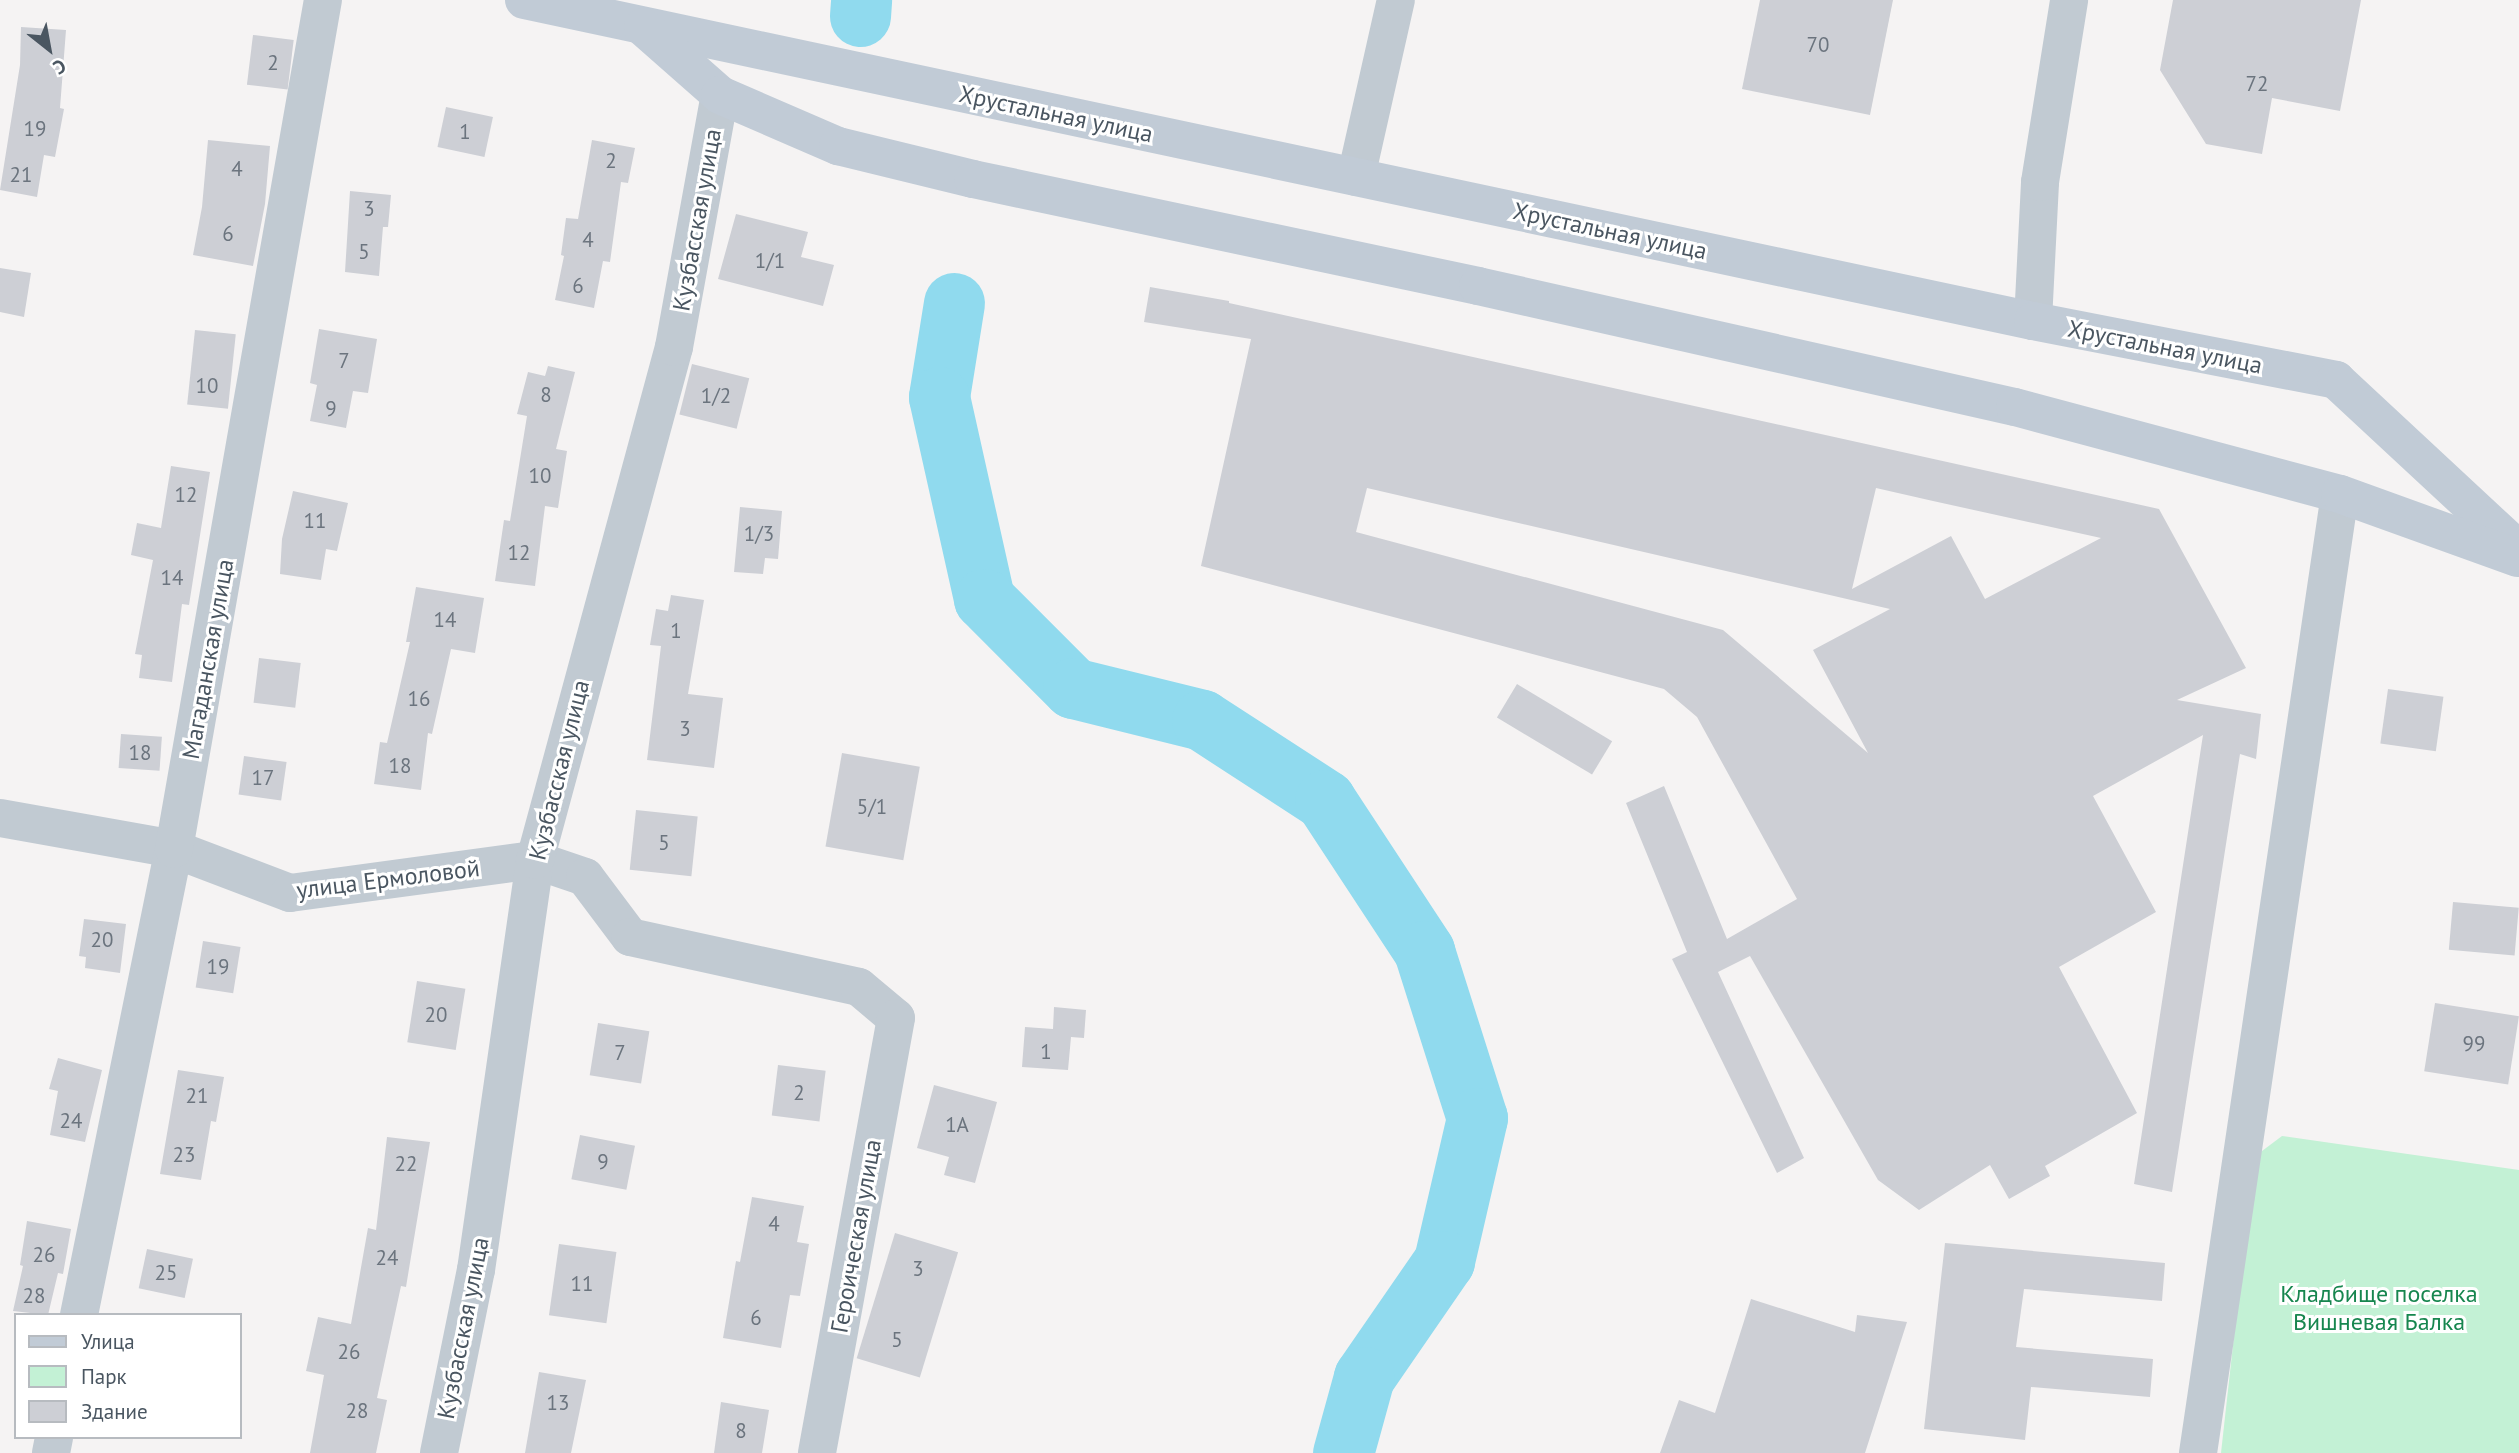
<!DOCTYPE html>
<html>
<head>
<meta charset="utf-8">
<style>
  body { margin:0 }
  #map { position:relative; width:2519px; height:1453px; overflow:hidden; background:#f5f3f3; font-family:"PT Sans",sans-serif }
  div>[style] { position:absolute }
  [style*='--x'] { left:calc(var(--x)*1px); top:calc(var(--y)*1px); width:calc(var(--w)*1px); rotate:calc(var(--a)*1deg) }
  .green>* { inset:0; background:#c3f1d5 }
  .river>* { height:61px; margin:-30.5px; padding:0 30.5px; transform-origin:30.5px; border-radius:30.5px; background:#90daee }
  .building>* { inset:0; background:#cdcfd5; transform-origin:0 0 }
  .street>* { height:38px; margin:-19px; padding:0 19px; transform-origin:19px; border-radius:19px; background:#c1cad2 }
  .secondary>* { height:38px; margin:-19px; padding:0 19px; transform-origin:19px; border-radius:19px; background:#c1cbd6 }
  span { translate:-50% -50%; white-space:nowrap; text-align:center; line-height:1.15; -webkit-text-stroke:6px #fff; paint-order:stroke }
  .number-label { font-size:21px; color:#6b747e }
  .number-label span { -webkit-text-stroke-width:0 }
  .street-label { font-size:24px; color:#4a5661 }
  .park-label { font-size:24px; color:#17864f }
  .legend { position:absolute; left:14px; top:1313px; width:228px; height:126px; box-sizing:border-box; background:#fff; border:2px solid #b7bbc0; margin:0; padding:9px 12px; list-style:none; font-size:21px; color:#4a5661 }
  .legend li { display:flex; align-items:center; gap:14px; height:35px }
  .legend b { width:35px; border:2px solid #b7bbc0 }
  .north { position:absolute; left:14px; top:14px; width:70px; height:70px; -webkit-text-stroke:5px #fff; paint-order:stroke; rotate:149deg; font-size:19px; font-weight:700; line-height:28px; text-align:center; color:#4a5661 }
  .north::after { content:''; display:block; margin:auto; width:24px; height:32px; background:#4a5661; clip-path:polygon(50% 0,100% 100%,50% 72%,0 100%) }
</style>
</head>
<body>
<div id="map">
  <div class="green">
    <div style="clip-path:polygon(2282px 1136px,2519px 1170px,2519px 1453px,2221px 1453px,2254px 1157px)"></div>
  </div>
  <div class="river">
    <div style="--x:860;--y:16;--w:16;--a:-86"></div>
    <div style="--x:954;--y:303;--w:95;--a:99.1"></div>
    <div style="--x:939;--y:397;--w:207;--a:77.4"></div>
    <div style="--x:984;--y:599;--w:126;--a:45"></div>
    <div style="--x:1073;--y:688;--w:133;--a:13.9"></div>
    <div style="--x:1202;--y:720;--w:147;--a:33"></div>
    <div style="--x:1325;--y:800;--w:181;--a:56.7"></div>
    <div style="--x:1424;--y:951;--w:175;--a:72.4"></div>
    <div style="--x:1477;--y:1118;--w:147;--a:103"></div>
    <div style="--x:1444;--y:1261;--w:141;--a:124.6"></div>
    <div style="--x:1364;--y:1377;--w:79;--a:105.4"></div>
  </div>
  <div class="building">
    <div style="clip-path:polygon(1760px 0,1893px 0,1870px 115px,1742px 89px)"></div>
    <div style="clip-path:polygon(2173px 0,2361px 0,2340px 111px,2272px 98px,2262px 154px,2206px 144px,2160px 70px)"></div>
    <div style="clip-path:polygon(21px 27px,66px 30px,60px 108px,64px 109px,55px 157px,44px 155px,37px 197px,0 190px,20px 65px)"></div>
    <div style="left:253px;top:35px;width:41px;height:50px;rotate:7deg"></div>
    <div style="left:446px;top:107px;width:48px;height:41px;rotate:12deg"></div>
    <div style="clip-path:polygon(208px 140px,270px 146px,265px 204px,253px 266px,193px 255px,202px 207px)"></div>
    <div style="clip-path:polygon(592px 140px,635px 148px,628px 183px,621px 182px,610px 262px,603px 261px,594px 308px,555px 300px,564px 256px,561px 255px,566px 218px,578px 219px)"></div>
    <div style="clip-path:polygon(350px 191px,391px 195px,388px 227px,383px 227px,379px 276px,345px 272px)"></div>
    <div style="clip-path:polygon(736px 214px,808px 232px,801px 257px,834px 265px,823px 306px,718px 279px)"></div>
    <div style="clip-path:polygon(0 268px,31px 273px,24px 317px,0 312px)"></div>
    <div style="clip-path:polygon(evenodd,1150px 287px,1229px 301px,1229px 303px,2159px 509px,2246px 668px,2177px 700px,2261px 714px,2256px 759px,2240px 754px,2172px 1192px,2134px 1184px,2203px 735px,2093px 796px,2156px 912px,2059px 967px,2137px 1113px,2045px 1166px,2050px 1176px,2009px 1199px,1990px 1165px,1919px 1210px,1878px 1180px,1750px 956px,1718px 972px,1804px 1158px,1777px 1173px,1672px 959px,1687px 952px,1626px 803px,1664px 786px,1727px 939px,1797px 899px,1697px 717px,1664px 689px,1201px 566px,1251px 339px,1144px 322px,1150px 287px,1367px 488px,1890px 609px,1813px 650px,1868px 753px,1723px 630px,1356px 532px,1367px 488px,1150px 287px,1876px 488px,1933px 501px,2101px 538px,1985px 599px,1951px 536px,1852px 589px,1876px 488px)"></div>
    <div style="clip-path:polygon(319px 329px,377px 339px,368px 393px,353px 391px,346px 428px,310px 421px,317px 385px,310px 383px)"></div>
    <div style="left:195px;top:330px;width:41px;height:75px;rotate:6deg"></div>
    <div style="left:692px;top:364px;width:59px;height:52px;rotate:14deg"></div>
    <div style="clip-path:polygon(548px 366px,575px 372px,556px 449px,567px 451px,558px 508px,545px 506px,535px 586px,495px 581px,504px 520px,510px 521px,527px 416px,517px 414px,528px 372px,545px 376px)"></div>
    <div style="clip-path:polygon(171px 466px,210px 472px,189px 605px,182px 604px,172px 682px,139px 678px,142px 655px,135px 654px,153px 560px,131px 555px,137px 523px,161px 528px)"></div>
    <div style="clip-path:polygon(293px 491px,348px 503px,337px 551px,326px 549px,321px 580px,280px 574px,282px 539px)"></div>
    <div style="clip-path:polygon(740px 507px,782px 511px,778px 559px,765px 558px,763px 574px,734px 572px)"></div>
    <div style="clip-path:polygon(416px 587px,484px 598px,475px 653px,451px 649px,432px 734px,428px 733px,421px 790px,374px 784px,380px 742px,387px 743px,410px 642px,406px 642px)"></div>
    <div style="clip-path:polygon(671px 595px,704px 600px,688px 694px,723px 698px,714px 768px,647px 760px,661px 646px,650px 645px,656px 609px,668px 611px)"></div>
    <div style="left:259px;top:658px;width:42px;height:45px;rotate:7deg"></div>
    <div style="left:1517px;top:684px;width:111px;height:39px;rotate:31deg"></div>
    <div style="left:2388px;top:689px;width:56px;height:55px;rotate:8deg"></div>
    <div style="left:121px;top:734px;width:41px;height:34px;rotate:4deg"></div>
    <div style="left:842px;top:753px;width:79px;height:95px;rotate:10deg"></div>
    <div style="left:244px;top:756px;width:43px;height:39px;rotate:8deg"></div>
    <div style="left:636px;top:810px;width:62px;height:60px;rotate:6deg"></div>
    <div style="left:2453px;top:902px;width:66px;height:48px;rotate:5deg"></div>
    <div style="clip-path:polygon(84px 919px,126px 924px,120px 973px,85px 968px,86px 957px,79px 956px)"></div>
    <div style="left:203px;top:941px;width:38px;height:47px;rotate:9deg"></div>
    <div style="left:417px;top:981px;width:49px;height:62px;rotate:9deg"></div>
    <div style="left:2435px;top:1003px;width:85px;height:69px;rotate:9deg"></div>
    <div style="clip-path:polygon(1054px 1007px,1086px 1010px,1084px 1038px,1071px 1037px,1068px 1070px,1022px 1067px,1025px 1027px,1053px 1029px)"></div>
    <div style="left:598px;top:1023px;width:52px;height:53px;rotate:9deg"></div>
    <div style="clip-path:polygon(58px 1058px,102px 1070px,85px 1142px,50px 1135px,58px 1091px,49px 1089px)"></div>
    <div style="left:778px;top:1065px;width:48px;height:51px;rotate:7deg"></div>
    <div style="clip-path:polygon(178px 1070px,224px 1077px,216px 1122px,211px 1121px,201px 1180px,160px 1174px)"></div>
    <div style="clip-path:polygon(934px 1085px,997px 1102px,975px 1183px,944px 1175px,949px 1157px,917px 1148px)"></div>
    <div style="left:580px;top:1135px;width:56px;height:45px;rotate:11deg"></div>
    <div style="clip-path:polygon(387px 1137px,430px 1142px,406px 1287px,401px 1286px,377px 1398px,387px 1400px,376px 1453px,310px 1453px,324px 1375px,306px 1371px,318px 1317px,351px 1324px,368px 1228px,376px 1230px)"></div>
    <div style="clip-path:polygon(752px 1197px,804px 1206px,797px 1242px,809px 1244px,800px 1296px,790px 1295px,781px 1348px,723px 1338px,736px 1261px,740px 1262px)"></div>
    <div style="clip-path:polygon(27px 1221px,71px 1229px,63px 1274px,58px 1273px,48px 1315px,13px 1311px,23px 1266px,20px 1265px)"></div>
    <div style="left:895px;top:1233px;width:66px;height:131px;rotate:17deg"></div>
    <div style="clip-path:polygon(1945px 1243px,2165px 1263px,2162px 1301px,2024px 1289px,2016px 1347px,2153px 1359px,2150px 1397px,2031px 1387px,2025px 1440px,1924px 1429px)"></div>
    <div style="left:559px;top:1244px;width:58px;height:72px;rotate:8deg"></div>
    <div style="left:147px;top:1249px;width:47px;height:40px;rotate:12deg"></div>
    <div style="clip-path:polygon(1751px 1299px,1855px 1332px,1857px 1315px,1907px 1322px,1865px 1453px,1660px 1453px,1679px 1400px,1715px 1413px)"></div>
    <div style="clip-path:polygon(539px 1372px,586px 1380px,571px 1453px,525px 1453px)"></div>
    <div style="clip-path:polygon(721px 1402px,769px 1410px,762px 1453px,714px 1453px)"></div>
  </div>
  <div class="street">
    <div style="--x:1356;--y:177;--w:181;--a:-77.3"></div>
    <div style="--x:2033;--y:321;--w:139;--a:-87.1"></div>
    <div style="--x:2040;--y:182;--w:184;--a:-80.9"></div>
    <div style="--x:0;--y:818;--w:177;--a:10.1"></div>
    <div style="--x:174;--y:849;--w:124;--a:20.8"></div>
    <div style="--x:290;--y:893;--w:247;--a:-7.7"></div>
    <div style="--x:535;--y:860;--w:53;--a:18.8"></div>
    <div style="--x:585;--y:877;--w:75;--a:53.1"></div>
    <div style="--x:630;--y:937;--w:234;--a:12.3"></div>
    <div style="--x:859;--y:987;--w:48;--a:40"></div>
    <div style="--x:896;--y:1018;--w:442;--a:100.3"></div>
    <div style="--x:79;--y:1315;--w:476;--a:-78.5"></div>
    <div style="--x:174;--y:849;--w:862;--a:-80.05"></div>
    <div style="--x:51;--y:1453;--w:16;--a:-79"></div>
    <div style="--x:439;--y:1453;--w:187;--a:-78.6"></div>
    <div style="--x:476;--y:1270;--w:414;--a:-81.8"></div>
    <div style="--x:535;--y:860;--w:531;--a:-74.84"></div>
    <div style="--x:674;--y:347;--w:256;--a:-79.7"></div>
    <div style="--x:2198;--y:1453;--w:969;--a:-81.58"></div>
  </div>
  <div class="secondary">
    <div style="--x:524;--y:0;--w:1543;--a:12.01"></div>
    <div style="--x:2033;--y:321;--w:309;--a:11"></div>
    <div style="--x:2336;--y:380;--w:250;--a:42.9"></div>
    <div style="--x:643;--y:27;--w:103;--a:41.4"></div>
    <div style="--x:720;--y:95;--w:129;--a:23.4"></div>
    <div style="--x:838;--y:146;--w:139;--a:13.7"></div>
    <div style="--x:973;--y:179;--w:516;--a:11.96"></div>
    <div style="--x:1478;--y:286;--w:550;--a:12.7"></div>
    <div style="--x:2015;--y:407;--w:336;--a:15"></div>
    <div style="--x:2340;--y:494;--w:189;--a:19.8"></div>
  </div>
  <div class="number-label">
    <span style="left:1818px;top:45px">70</span>
    <span style="left:273px;top:63px">2</span>
    <span style="left:2257px;top:84px">72</span>
    <span style="left:35px;top:129px">19</span>
    <span style="left:465px;top:132px">1</span>
    <span style="left:611px;top:161px">2</span>
    <span style="left:237px;top:169px">4</span>
    <span style="left:21px;top:175px">21</span>
    <span style="left:369px;top:209px">3</span>
    <span style="left:228px;top:234px">6</span>
    <span style="left:588px;top:240px">4</span>
    <span style="left:364px;top:252px">5</span>
    <span style="left:770px;top:261px">1/1</span>
    <span style="left:578px;top:286px">6</span>
    <span style="left:344px;top:361px">7</span>
    <span style="left:207px;top:386px">10</span>
    <span style="left:546px;top:395px">8</span>
    <span style="left:716px;top:396px">1/2</span>
    <span style="left:331px;top:409px">9</span>
    <span style="left:540px;top:476px">10</span>
    <span style="left:186px;top:495px">12</span>
    <span style="left:315px;top:521px">11</span>
    <span style="left:759px;top:534px">1/3</span>
    <span style="left:519px;top:553px">12</span>
    <span style="left:172px;top:578px">14</span>
    <span style="left:445px;top:620px">14</span>
    <span style="left:676px;top:631px">1</span>
    <span style="left:419px;top:699px">16</span>
    <span style="left:685px;top:729px">3</span>
    <span style="left:140px;top:753px">18</span>
    <span style="left:400px;top:766px">18</span>
    <span style="left:263px;top:778px">17</span>
    <span style="left:872px;top:807px">5/1</span>
    <span style="left:664px;top:843px">5</span>
    <span style="left:102px;top:940px">20</span>
    <span style="left:218px;top:967px">19</span>
    <span style="left:436px;top:1015px">20</span>
    <span style="left:2474px;top:1044px">99</span>
    <span style="left:1046px;top:1052px">1</span>
    <span style="left:620px;top:1053px">7</span>
    <span style="left:799px;top:1093px">2</span>
    <span style="left:197px;top:1096px">21</span>
    <span style="left:71px;top:1121px">24</span>
    <span style="left:957px;top:1125px">1А</span>
    <span style="left:184px;top:1155px">23</span>
    <span style="left:603px;top:1162px">9</span>
    <span style="left:406px;top:1164px">22</span>
    <span style="left:774px;top:1224px">4</span>
    <span style="left:44px;top:1255px">26</span>
    <span style="left:387px;top:1258px">24</span>
    <span style="left:918px;top:1269px">3</span>
    <span style="left:166px;top:1273px">25</span>
    <span style="left:582px;top:1284px">11</span>
    <span style="left:34px;top:1296px">28</span>
    <span style="left:756px;top:1318px">6</span>
    <span style="left:897px;top:1340px">5</span>
    <span style="left:349px;top:1352px">26</span>
    <span style="left:558px;top:1403px">13</span>
    <span style="left:357px;top:1411px">28</span>
    <span style="left:741px;top:1431px">8</span>
  </div>
  <div class="street-label">
    <span style="left:1056px;top:114px;rotate:12deg">Хрустальная улица</span>
    <span style="left:697px;top:220px;rotate:-80deg">Кузбасская улица</span>
    <span style="left:1610px;top:231px;rotate:12deg">Хрустальная улица</span>
    <span style="left:2165px;top:347px;rotate:11deg">Хрустальная улица</span>
    <span style="left:208px;top:659px;rotate:-80deg">Магаданская улица</span>
    <span style="left:559px;top:770px;rotate:-76deg">Кузбасская улица</span>
    <span style="left:388px;top:879px;rotate:-7deg">улица Ермоловой</span>
    <span style="left:856px;top:1236px;rotate:-80deg">Героическая улица</span>
    <span style="left:463px;top:1328px;rotate:-79deg">Кузбасская улица</span>
  </div>
  <div class="park-label">
    <span style="left:2379px;top:1308px">Кладбище поселка<br>Вишневая Балка</span>
  </div>
  <ul class="legend">
  <li><b style="height:9px;background:#c1cbd6"></b>Улица</li>
  <li><b style="height:19px;background:#c3f1d5"></b>Парк</li>
  <li><b style="height:19px;background:#cdcfd5"></b>Здание</li>
  </ul>
  <div class="north">С</div>
</div>
</body>
</html>
